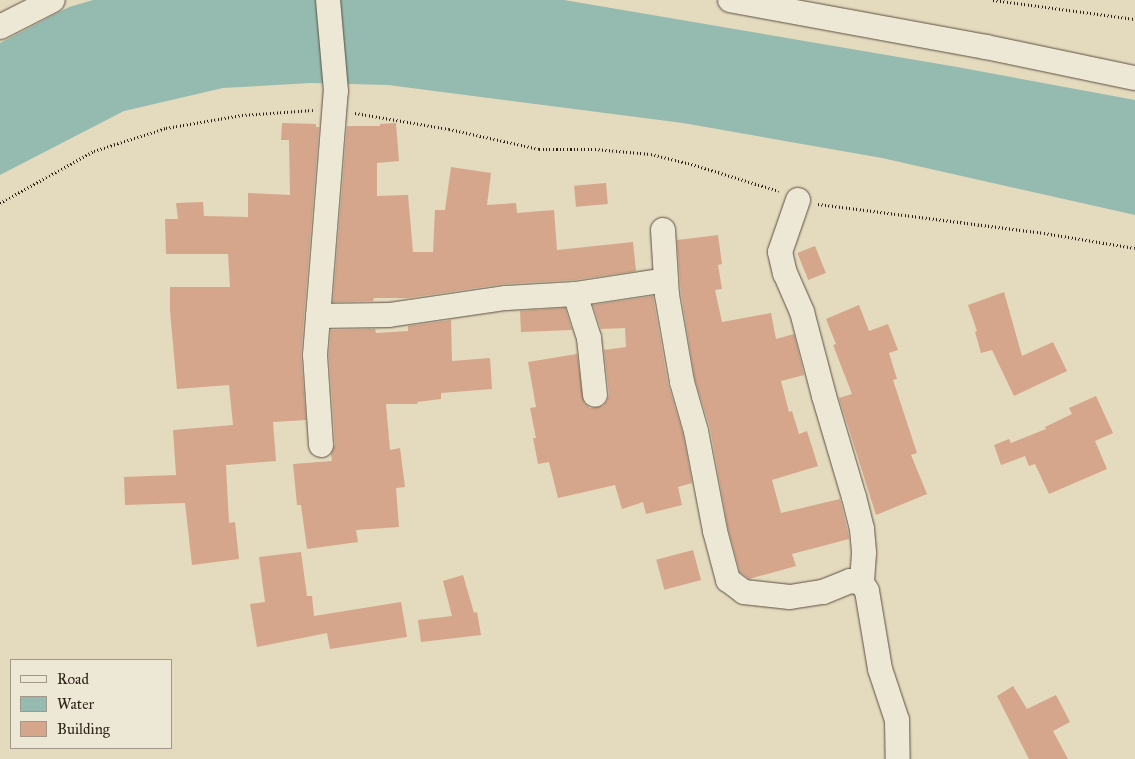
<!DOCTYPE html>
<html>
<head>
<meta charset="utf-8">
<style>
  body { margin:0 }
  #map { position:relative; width:1135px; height:759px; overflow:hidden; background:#e4dabe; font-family:"IM FELL Great Primer",serif }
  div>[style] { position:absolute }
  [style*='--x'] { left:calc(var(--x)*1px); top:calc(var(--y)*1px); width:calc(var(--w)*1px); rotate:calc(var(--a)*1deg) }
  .water>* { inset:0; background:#95bbb0 }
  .building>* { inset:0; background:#d5a68b; transform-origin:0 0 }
  .path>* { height:3px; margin-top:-1.5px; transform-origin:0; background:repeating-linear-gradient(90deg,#2f2218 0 1px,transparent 0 3.5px) }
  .roads { filter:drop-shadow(0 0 1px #5c5042) drop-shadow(0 0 1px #5c5042) }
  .minor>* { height:24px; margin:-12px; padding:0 12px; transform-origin:12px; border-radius:12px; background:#ede7d5 }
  span { translate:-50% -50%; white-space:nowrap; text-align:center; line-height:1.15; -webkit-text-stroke:5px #ede7d5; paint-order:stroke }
  .legend { position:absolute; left:10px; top:659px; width:162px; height:90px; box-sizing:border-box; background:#ede7d5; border:1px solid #a19889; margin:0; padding:6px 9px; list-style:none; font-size:15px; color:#2f2218 }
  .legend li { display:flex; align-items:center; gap:10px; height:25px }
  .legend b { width:25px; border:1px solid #a19889 }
</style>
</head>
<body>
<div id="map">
  <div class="water">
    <div style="clip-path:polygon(93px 0,564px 0,957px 67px,1135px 100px,1135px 215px,882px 158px,683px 123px,388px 85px,311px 83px,223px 88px,124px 111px,0 175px,0 43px,69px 7px)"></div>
  </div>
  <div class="building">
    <div style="clip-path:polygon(282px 123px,316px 124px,316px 127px,319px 127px,301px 354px,306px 420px,273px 422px,276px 461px,226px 465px,229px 523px,235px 522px,239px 559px,192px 565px,185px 503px,125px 505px,124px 477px,176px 475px,173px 430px,233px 425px,229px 385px,177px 389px,170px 311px,170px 287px,230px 287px,228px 254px,166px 254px,165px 219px,178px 219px,176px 203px,203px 202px,204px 216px,248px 217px,248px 193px,290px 195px,289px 140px,281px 140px)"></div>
    <div style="clip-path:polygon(396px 123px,399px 161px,377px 163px,377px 196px,408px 195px,413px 252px,433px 252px,435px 210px,445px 210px,451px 167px,491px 173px,487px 205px,516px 203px,517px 213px,554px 210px,557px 250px,633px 242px,636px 271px,574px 280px,504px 284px,408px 298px,374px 298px,373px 301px,333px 302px,347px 126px,380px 126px,380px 124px)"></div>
    <div style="left:606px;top:183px;width:21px;height:32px;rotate:85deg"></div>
    <div style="clip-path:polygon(718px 235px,722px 264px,718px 265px,722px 289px,715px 290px,722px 322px,771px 313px,776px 339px,794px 334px,804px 375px,781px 381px,789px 412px,792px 411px,799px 434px,807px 431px,818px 466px,772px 480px,781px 513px,840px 499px,848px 532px,849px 539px,792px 554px,796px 566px,749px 579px,740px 572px,728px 528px,710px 428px,695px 379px,681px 293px,677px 240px)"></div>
    <div style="left:815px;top:246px;width:29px;height:19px;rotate:68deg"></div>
    <div style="clip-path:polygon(1004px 292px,1022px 356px,1053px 342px,1067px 371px,1014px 396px,992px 350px,981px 353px,975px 332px,977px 331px,968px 305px)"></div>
    <div style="clip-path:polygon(653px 296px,668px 384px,683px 434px,692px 483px,678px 487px,682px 505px,646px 514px,643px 502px,622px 509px,615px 485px,558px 498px,549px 462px,538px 464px,533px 438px,536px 438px,530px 408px,536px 407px,528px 362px,577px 354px,584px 403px,590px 408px,603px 406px,607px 401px,609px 394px,604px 350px,626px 347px,625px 328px,601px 329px,593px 305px)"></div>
    <div style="clip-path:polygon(859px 305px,869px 331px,888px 324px,898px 350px,889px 353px,897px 379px,893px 380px,917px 453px,911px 455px,927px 494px,876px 515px,839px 398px,852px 394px,833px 345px,836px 344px,826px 319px)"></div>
    <div style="clip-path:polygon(565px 308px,572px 330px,521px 332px,520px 311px)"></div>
    <div style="clip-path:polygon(451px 320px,452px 361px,490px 358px,492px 389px,441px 393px,441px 399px,417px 402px,418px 404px,386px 404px,390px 450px,400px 448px,405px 487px,396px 488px,399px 527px,356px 530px,358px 542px,307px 549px,301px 505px,297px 505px,293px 464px,332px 461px,331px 454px,335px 444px,329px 355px,331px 330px,375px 329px,376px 333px,408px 331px,408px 326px)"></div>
    <div style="clip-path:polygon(1096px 396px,1113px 433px,1095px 441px,1107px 469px,1049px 494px,1035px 464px,1029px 466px,1025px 456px,1001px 465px,994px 445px,1009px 439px,1011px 443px,1046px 429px,1045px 427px,1072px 414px,1069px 408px)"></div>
    <div style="left:693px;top:550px;width:31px;height:38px;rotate:75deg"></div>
    <div style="clip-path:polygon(301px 552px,307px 596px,312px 596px,314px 616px,401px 602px,407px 637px,330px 649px,327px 633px,257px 647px,250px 604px,265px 602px,259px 557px)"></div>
    <div style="clip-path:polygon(463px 575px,474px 613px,477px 612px,481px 635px,421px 642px,418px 620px,452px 616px,443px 581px)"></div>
    <div style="clip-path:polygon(1013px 686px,1027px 709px,1056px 695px,1070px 722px,1053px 731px,1068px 759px,1029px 759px,997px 696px)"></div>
  </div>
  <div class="path">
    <div style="--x:993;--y:0;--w:143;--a:7.6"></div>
    <div style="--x:355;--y:113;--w:95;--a:9.7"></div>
    <div style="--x:449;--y:129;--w:92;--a:12.5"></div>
    <div style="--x:539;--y:149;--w:56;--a:0"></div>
    <div style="--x:595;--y:149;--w:56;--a:5.1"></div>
    <div style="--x:651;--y:154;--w:38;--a:14"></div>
    <div style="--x:688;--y:163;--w:95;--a:17.1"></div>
    <div style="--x:0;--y:203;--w:107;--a:-29"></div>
    <div style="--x:94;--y:151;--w:76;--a:-17.7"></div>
    <div style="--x:166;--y:128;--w:77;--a:-9.7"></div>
    <div style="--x:242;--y:115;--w:71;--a:-4"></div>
    <div style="--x:818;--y:204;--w:228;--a:7.3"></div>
    <div style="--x:1044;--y:233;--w:92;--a:9.4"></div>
  </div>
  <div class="roads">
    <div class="minor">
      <div style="--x:730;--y:0;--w:260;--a:10.4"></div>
      <div style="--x:986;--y:47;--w:152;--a:11.8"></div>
      <div style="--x:0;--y:27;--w:59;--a:-27"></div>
      <div style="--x:798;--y:200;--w:55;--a:109.1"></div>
      <div style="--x:780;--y:252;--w:22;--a:77"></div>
      <div style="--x:785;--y:273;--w:43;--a:66.4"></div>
      <div style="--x:802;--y:312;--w:87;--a:75.3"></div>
      <div style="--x:824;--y:396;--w:105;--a:73.5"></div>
      <div style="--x:854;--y:497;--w:33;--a:76"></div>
      <div style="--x:862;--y:529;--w:24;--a:85"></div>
      <div style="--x:864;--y:553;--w:30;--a:94"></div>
      <div style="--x:663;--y:230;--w:65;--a:86.5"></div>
      <div style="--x:667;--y:295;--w:88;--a:80.2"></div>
      <div style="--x:682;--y:382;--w:51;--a:74.1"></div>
      <div style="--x:696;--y:431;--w:102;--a:79.2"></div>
      <div style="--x:715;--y:531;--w:51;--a:75.1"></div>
      <div style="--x:728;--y:580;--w:20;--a:37"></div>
      <div style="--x:744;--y:592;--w:46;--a:6.2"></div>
      <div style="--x:790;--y:597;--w:33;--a:-9"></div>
      <div style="--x:823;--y:592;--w:29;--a:-22"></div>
      <div style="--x:850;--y:581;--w:12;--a:9"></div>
      <div style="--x:862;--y:583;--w:9;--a:58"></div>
      <div style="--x:867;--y:591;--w:79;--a:80.5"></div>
      <div style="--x:880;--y:669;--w:54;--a:71.6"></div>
      <div style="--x:897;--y:720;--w:39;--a:89"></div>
      <div style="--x:575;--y:294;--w:46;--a:72.3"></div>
      <div style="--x:589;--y:338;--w:57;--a:84"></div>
      <div style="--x:318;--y:316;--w:71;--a:-0.8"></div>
      <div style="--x:389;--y:315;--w:118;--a:-8.3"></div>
      <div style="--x:506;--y:298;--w:69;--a:-3.3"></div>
      <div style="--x:575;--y:294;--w:92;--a:-8.7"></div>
      <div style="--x:321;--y:445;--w:90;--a:-93.8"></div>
      <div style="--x:315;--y:355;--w:265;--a:-85.5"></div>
      <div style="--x:336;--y:91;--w:91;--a:-95"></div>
    </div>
  </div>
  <ul class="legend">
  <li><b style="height:6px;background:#ede7d5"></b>Road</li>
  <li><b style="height:14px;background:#95bbb0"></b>Water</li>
  <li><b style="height:14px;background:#d5a68b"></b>Building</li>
  </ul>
</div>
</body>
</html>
